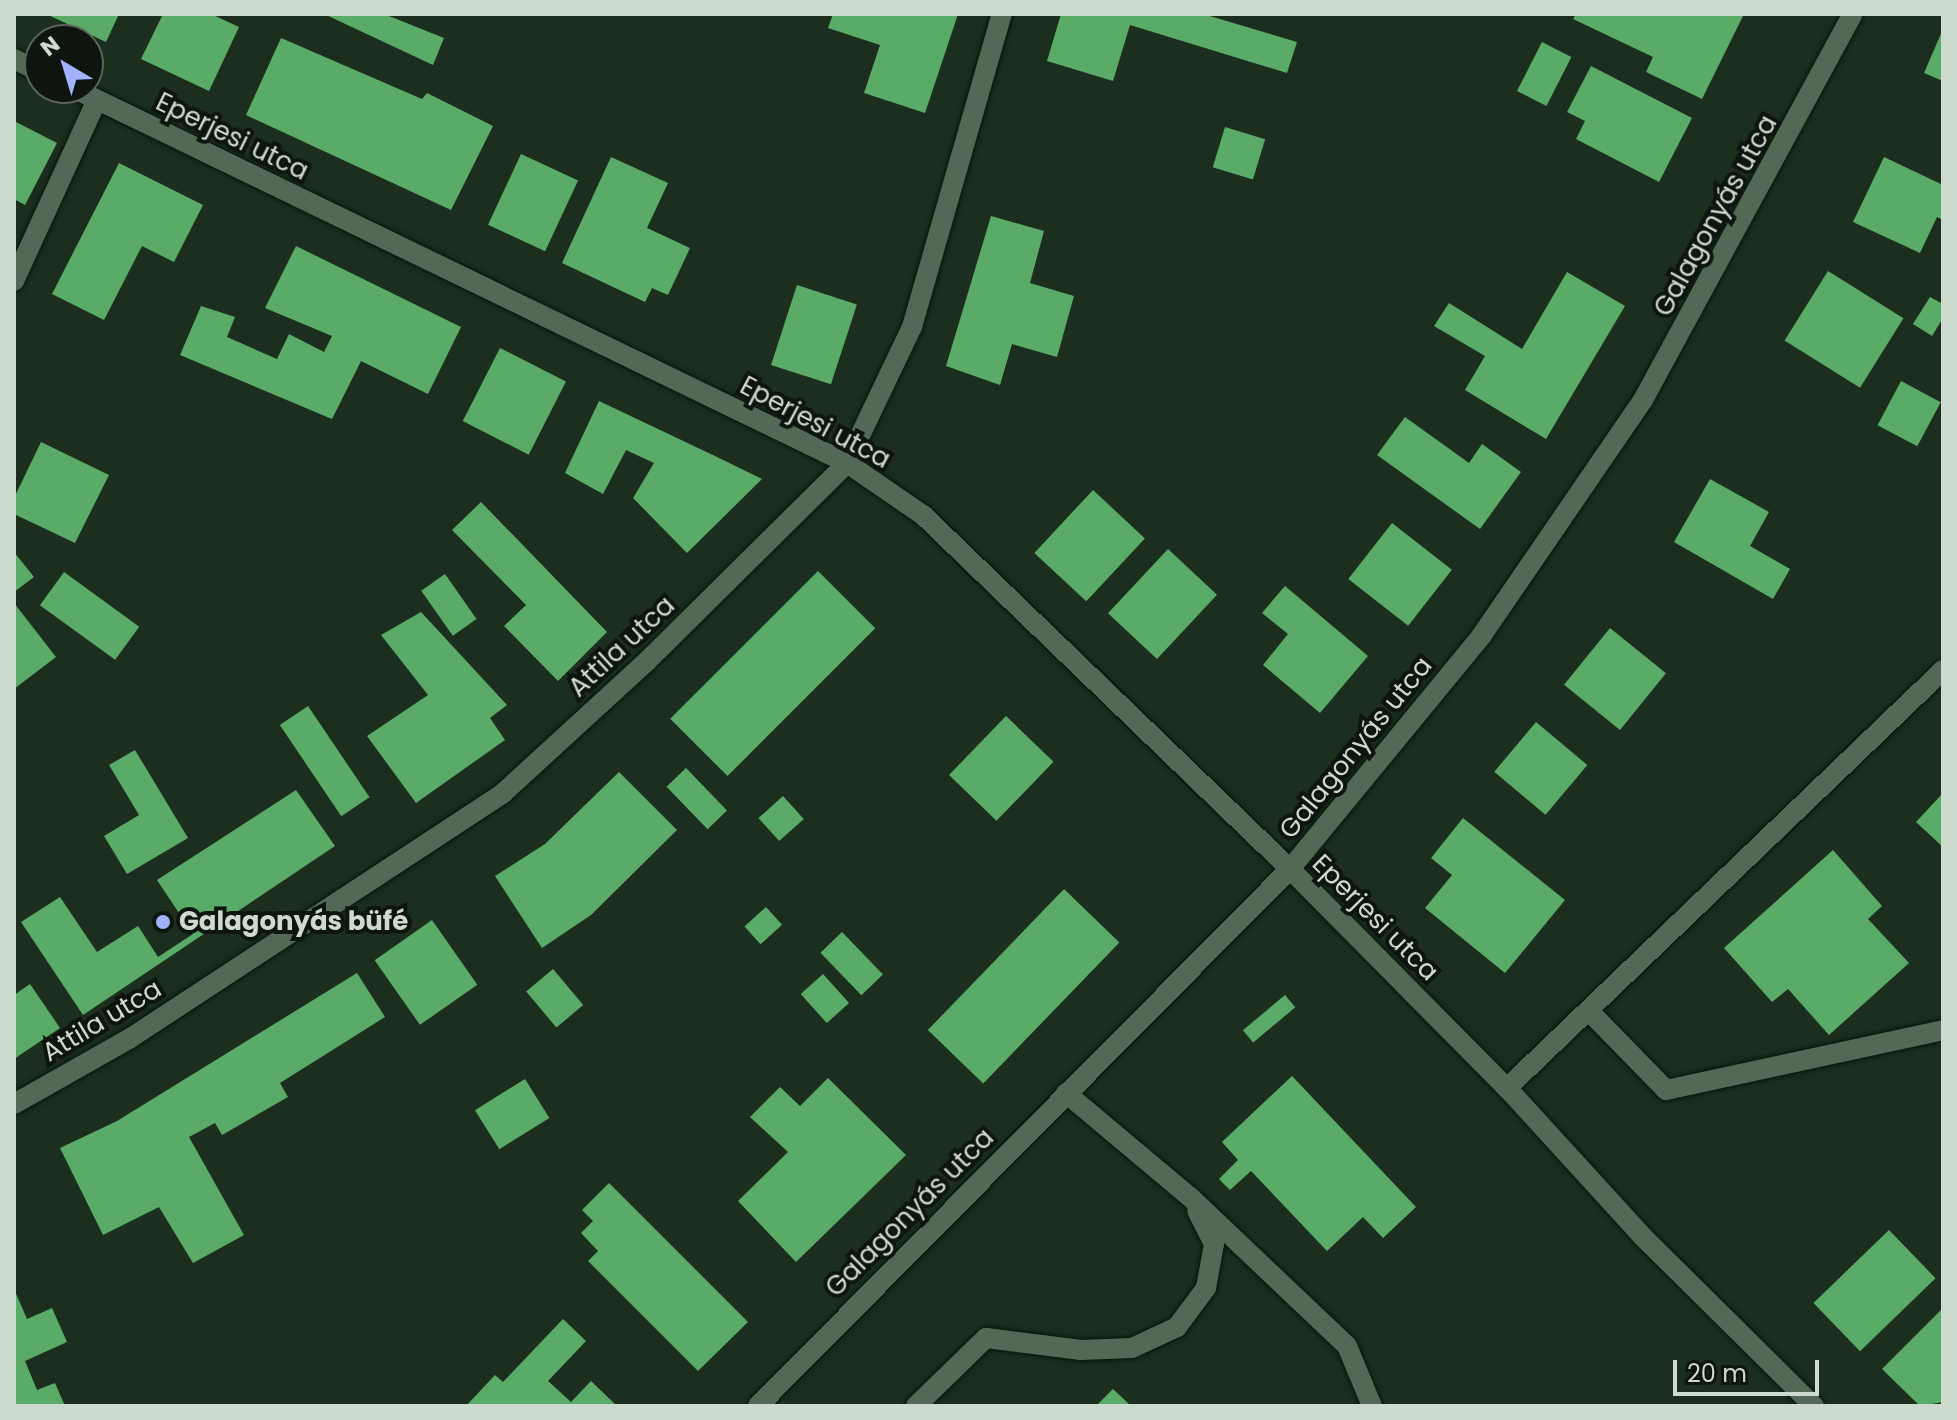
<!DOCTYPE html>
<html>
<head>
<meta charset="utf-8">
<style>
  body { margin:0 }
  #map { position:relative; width:1957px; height:1420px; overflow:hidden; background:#1c2f1f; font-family:Poppins,sans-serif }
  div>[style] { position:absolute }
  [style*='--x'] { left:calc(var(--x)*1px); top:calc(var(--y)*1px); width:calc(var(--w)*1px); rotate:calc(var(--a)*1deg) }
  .building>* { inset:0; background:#5aab68; transform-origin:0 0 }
  .roads { filter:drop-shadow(0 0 2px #051708) drop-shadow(0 0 2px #051708) }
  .lane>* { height:20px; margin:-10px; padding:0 10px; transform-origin:10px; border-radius:10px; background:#536956 }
  .street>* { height:20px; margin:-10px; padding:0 10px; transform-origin:10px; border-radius:10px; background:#536956 }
  .dots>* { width:22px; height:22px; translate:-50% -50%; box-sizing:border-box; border:4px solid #0d150e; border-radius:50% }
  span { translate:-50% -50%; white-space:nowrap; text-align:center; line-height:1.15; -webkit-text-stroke:8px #0d150e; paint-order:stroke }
  .street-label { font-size:26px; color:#cddace }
  .poi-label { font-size:26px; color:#cddace; font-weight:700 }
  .left { translate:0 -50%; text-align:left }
  .frame { position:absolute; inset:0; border:16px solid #cddace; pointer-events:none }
  .north { position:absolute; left:24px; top:24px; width:80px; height:80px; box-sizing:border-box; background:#0d150e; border:2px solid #5a645b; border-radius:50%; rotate:322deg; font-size:22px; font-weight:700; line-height:32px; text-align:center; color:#cddace }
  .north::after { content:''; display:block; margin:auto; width:28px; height:36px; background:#a3b2fd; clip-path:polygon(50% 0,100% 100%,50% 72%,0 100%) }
  .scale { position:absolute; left:1673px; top:1360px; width:146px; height:36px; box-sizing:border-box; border:4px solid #cddace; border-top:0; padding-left:10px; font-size:24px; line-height:28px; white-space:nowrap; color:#cddace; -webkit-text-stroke:6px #0d150e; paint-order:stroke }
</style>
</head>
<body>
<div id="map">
  <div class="building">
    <div style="clip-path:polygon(46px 14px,119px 14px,106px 42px)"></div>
    <div style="clip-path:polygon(163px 14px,211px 14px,239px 27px,209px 91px,141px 59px)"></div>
    <div style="clip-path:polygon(324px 14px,384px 14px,444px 38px,433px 65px)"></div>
    <div style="clip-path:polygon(833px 14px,958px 14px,925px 113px,864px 93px,880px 45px,828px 28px)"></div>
    <div style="clip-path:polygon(1061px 14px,1203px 14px,1297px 42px,1287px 73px,1130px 25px,1113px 81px,1047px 61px)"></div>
    <div style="clip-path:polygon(1576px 14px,1744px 14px,1702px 99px,1646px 72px,1653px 57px,1573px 19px)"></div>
    <div style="clip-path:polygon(1943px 29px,1943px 81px,1924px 73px)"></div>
    <div style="clip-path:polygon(281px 38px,422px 99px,427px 93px,493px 126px,451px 210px,246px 115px)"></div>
    <div style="left:1542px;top:42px;width:33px;height:55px;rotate:27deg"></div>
    <div style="clip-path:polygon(1591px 66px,1692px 118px,1659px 182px,1576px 139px,1585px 121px,1567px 112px)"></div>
    <div style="clip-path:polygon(14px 121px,57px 143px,25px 205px,14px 199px)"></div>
    <div style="left:1225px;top:127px;width:42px;height:42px;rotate:17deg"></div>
    <div style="left:521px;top:154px;width:63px;height:78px;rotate:25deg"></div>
    <div style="clip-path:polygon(611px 157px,668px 183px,647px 228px,690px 248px,668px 295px,652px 288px,645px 302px,562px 263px)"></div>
    <div style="clip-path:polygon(1884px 157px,1943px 185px,1943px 220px,1937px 217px,1920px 253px,1853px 222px)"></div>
    <div style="clip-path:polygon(119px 163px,203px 205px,174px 262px,142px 246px,104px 320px,52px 294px)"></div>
    <div style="clip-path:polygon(991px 216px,1044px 231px,1030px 283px,1074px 296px,1057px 357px,1012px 344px,1000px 385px,946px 366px)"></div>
    <div style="clip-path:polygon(296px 246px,461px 327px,428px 394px,361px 361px,332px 419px,180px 355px,201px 306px,235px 317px,227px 337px,277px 359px,289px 334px,324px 352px,332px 336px,265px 308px)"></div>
    <div style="left:1828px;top:271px;width:89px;height:82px;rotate:32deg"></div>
    <div style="clip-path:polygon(1567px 272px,1625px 306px,1546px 439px,1465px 390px,1485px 356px,1434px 326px,1449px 303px,1522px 349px)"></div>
    <div style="left:797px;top:285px;width:63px;height:84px;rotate:18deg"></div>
    <div style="clip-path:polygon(1930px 297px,1943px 304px,1943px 318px,1932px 336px,1913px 324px)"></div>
    <div style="left:500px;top:348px;width:74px;height:82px;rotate:27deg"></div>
    <div style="left:1901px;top:381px;width:45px;height:50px;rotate:28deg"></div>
    <div style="clip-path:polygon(599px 401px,717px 457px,762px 479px,687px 553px,633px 498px,654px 463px,626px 450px,603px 494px,565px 473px)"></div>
    <div style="clip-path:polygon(1405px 417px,1469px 463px,1482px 444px,1521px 472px,1480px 529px,1377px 455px)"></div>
    <div style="clip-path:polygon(41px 442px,109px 475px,75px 543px,14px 514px,14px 498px)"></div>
    <div style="clip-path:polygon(1710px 479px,1769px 512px,1750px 546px,1790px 569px,1773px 599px,1674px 542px)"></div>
    <div style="left:1093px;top:490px;width:71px;height:86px;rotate:43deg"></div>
    <div style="clip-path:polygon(481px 502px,607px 632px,558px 681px,504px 626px,526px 605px,452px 530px)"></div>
    <div style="left:1392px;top:523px;width:76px;height:71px;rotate:38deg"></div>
    <div style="left:1168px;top:549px;width:67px;height:88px;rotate:43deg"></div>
    <div style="clip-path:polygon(14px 552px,34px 577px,14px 592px)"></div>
    <div style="left:818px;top:571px;width:81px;height:209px;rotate:45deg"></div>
    <div style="left:64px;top:572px;width:93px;height:41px;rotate:36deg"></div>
    <div style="left:445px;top:574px;width:55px;height:29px;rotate:55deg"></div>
    <div style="clip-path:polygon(1285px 586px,1368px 656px,1320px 713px,1263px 665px,1288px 634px,1262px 613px)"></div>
    <div style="clip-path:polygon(14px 603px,56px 657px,14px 689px)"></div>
    <div style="clip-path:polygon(421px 612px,507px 705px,490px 718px,505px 740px,416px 803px,367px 736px,428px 695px,381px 635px)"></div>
    <div style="left:1610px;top:628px;width:72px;height:73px;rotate:39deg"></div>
    <div style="left:308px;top:706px;width:110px;height:34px;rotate:56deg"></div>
    <div style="left:1006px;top:716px;width:66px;height:82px;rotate:44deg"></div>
    <div style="left:1536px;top:722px;width:67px;height:65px;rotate:40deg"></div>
    <div style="clip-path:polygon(135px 750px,188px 838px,127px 874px,104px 836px,139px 815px,109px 765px)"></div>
    <div style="left:686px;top:768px;width:59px;height:27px;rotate:46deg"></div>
    <div style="clip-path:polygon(619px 772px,677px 830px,591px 915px,542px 948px,495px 876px,545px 844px)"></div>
    <div style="clip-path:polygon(296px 790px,335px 846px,83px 1015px,21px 922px,60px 897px,97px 952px,138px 926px,158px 957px,193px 934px,157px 880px)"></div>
    <div style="clip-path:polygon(1943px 793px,1943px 847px,1916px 822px)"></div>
    <div style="left:783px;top:796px;width:31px;height:33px;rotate:48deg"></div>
    <div style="clip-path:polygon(1463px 818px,1565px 900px,1505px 973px,1425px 908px,1452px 875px,1431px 858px)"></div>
    <div style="clip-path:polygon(1833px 850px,1882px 906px,1868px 919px,1909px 963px,1829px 1035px,1788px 989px,1772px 1002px,1724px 948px)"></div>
    <div style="left:1064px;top:889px;width:77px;height:196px;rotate:44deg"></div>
    <div style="left:766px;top:907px;width:24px;height:29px;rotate:48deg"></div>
    <div style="left:432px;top:920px;width:79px;height:70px;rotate:55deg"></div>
    <div style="left:842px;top:932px;width:59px;height:30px;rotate:46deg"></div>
    <div style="left:553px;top:969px;width:47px;height:35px;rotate:50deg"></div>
    <div style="clip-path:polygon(357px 973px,385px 1017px,280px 1083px,288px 1097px,222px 1135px,215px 1123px,189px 1137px,244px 1235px,193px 1263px,159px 1207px,103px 1235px,60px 1148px,117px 1121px)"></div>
    <div style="left:823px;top:974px;width:39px;height:30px;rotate:48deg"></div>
    <div style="clip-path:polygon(30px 984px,60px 1028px,14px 1059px,14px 995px)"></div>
    <div style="left:1285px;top:995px;width:16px;height:55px;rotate:50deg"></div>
    <div style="clip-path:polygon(1292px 1076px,1416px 1207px,1383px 1238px,1363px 1217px,1327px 1251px,1251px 1171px,1230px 1190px,1219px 1179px,1238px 1160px,1222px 1142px)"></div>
    <div style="clip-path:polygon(828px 1078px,906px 1155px,796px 1262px,738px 1201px,788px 1152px,750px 1117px,780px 1087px,800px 1106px)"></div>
    <div style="left:525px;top:1079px;width:46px;height:59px;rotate:58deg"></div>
    <div style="clip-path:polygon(609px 1183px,748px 1322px,698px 1371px,588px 1261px,598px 1251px,581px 1233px,593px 1221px,582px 1210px)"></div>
    <div style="left:1889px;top:1230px;width:67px;height:105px;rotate:46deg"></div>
    <div style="clip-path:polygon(14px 1289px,27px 1319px,52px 1308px,67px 1342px,25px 1361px,37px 1390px,55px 1383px,65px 1406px,14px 1406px)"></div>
    <div style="clip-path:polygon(1943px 1308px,1943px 1402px,1920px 1406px,1882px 1369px)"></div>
    <div style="clip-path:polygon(563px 1319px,586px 1341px,548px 1381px,571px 1402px,591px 1381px,617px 1406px,466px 1406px,495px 1375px,503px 1382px)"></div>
    <div style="clip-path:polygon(1113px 1389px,1131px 1406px,1096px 1406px)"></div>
  </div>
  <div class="roads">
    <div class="lane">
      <div style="--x:1589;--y:1011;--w:110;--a:45.7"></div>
      <div style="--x:1666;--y:1090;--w:283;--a:-12.2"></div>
      <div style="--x:1066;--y:1093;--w:162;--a:40"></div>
      <div style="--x:1190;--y:1197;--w:216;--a:43.5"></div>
      <div style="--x:1347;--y:1346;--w:65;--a:67.4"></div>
      <div style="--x:916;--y:1406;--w:98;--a:-44.2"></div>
      <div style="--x:986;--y:1338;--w:96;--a:7.2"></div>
      <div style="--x:1081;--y:1350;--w:51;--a:-2.2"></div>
      <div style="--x:1132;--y:1348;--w:50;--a:-25"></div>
      <div style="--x:1177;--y:1327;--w:49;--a:-53.4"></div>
      <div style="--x:1206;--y:1288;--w:45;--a:-79.7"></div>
      <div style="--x:1214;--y:1244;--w:37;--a:-117"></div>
    </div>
    <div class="street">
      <div style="--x:14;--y:59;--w:29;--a:27"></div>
      <div style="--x:73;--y:88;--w:860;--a:25.85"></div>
      <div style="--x:847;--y:463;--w:93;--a:34.5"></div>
      <div style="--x:924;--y:516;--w:508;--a:43.96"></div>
      <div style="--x:1290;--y:869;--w:308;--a:45.3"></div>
      <div style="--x:1507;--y:1088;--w:200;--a:47.6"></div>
      <div style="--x:1642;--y:1236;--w:242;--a:44.7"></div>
      <div style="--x:14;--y:281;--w:199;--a:-65.4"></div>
      <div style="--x:1507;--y:1088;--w:604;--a:-43.79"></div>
      <div style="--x:14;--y:1104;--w:132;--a:-29.5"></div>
      <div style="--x:129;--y:1039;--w:448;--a:-33.3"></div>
      <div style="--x:503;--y:793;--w:195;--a:-42.5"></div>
      <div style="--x:647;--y:661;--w:281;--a:-44.7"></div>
      <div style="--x:847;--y:463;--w:151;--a:-64.5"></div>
      <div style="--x:912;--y:327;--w:326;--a:-74"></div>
      <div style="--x:758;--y:1406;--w:756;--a:-45.27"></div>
      <div style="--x:1290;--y:869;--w:303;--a:-50.6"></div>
      <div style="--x:1482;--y:635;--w:285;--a:-55.6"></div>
      <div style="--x:1643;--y:400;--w:439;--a:-61.5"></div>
    </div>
  </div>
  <div class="dots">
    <div style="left:163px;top:922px;background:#a3b2fd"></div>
  </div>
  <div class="street-label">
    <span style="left:232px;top:137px;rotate:26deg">Eperjesi utca</span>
    <span style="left:1716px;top:216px;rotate:-61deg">Galagonyás utca</span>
    <span style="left:815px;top:423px;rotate:28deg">Eperjesi utca</span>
    <span style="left:622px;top:647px;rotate:-43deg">Attila utca</span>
    <span style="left:1356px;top:748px;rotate:-51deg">Galagonyás utca</span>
    <span style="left:1375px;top:918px;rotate:45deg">Eperjesi utca</span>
    <span style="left:102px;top:1021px;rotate:-31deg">Attila utca</span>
    <span style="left:910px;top:1213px;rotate:-45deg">Galagonyás utca</span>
  </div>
  <div class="poi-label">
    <span class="left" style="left:179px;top:922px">Galagonyás büfé</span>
  </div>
  <div class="frame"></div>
  <div class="north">N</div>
  <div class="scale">20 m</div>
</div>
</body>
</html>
